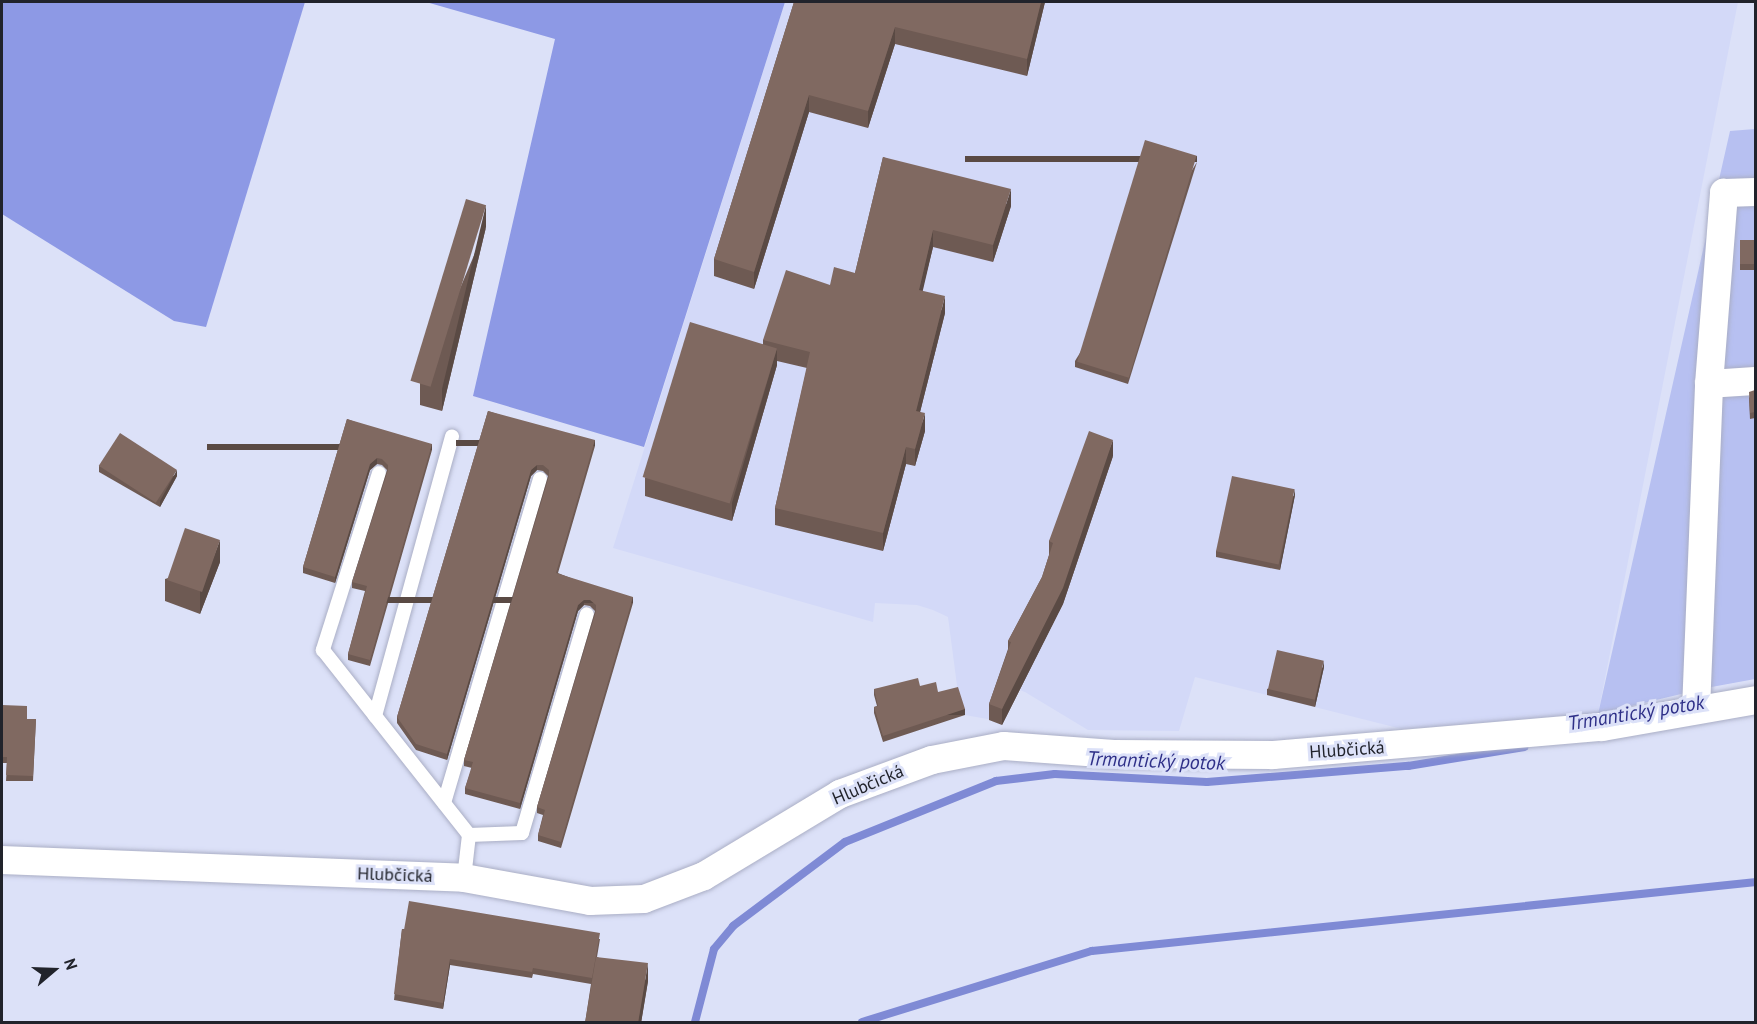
<!DOCTYPE html>
<html>
<head>
<meta charset="utf-8">
<style>
  body { margin:0 }
  #map { position:relative; width:1757px; height:1024px; overflow:hidden; background:#dce1f8; font-family:"PT Sans",sans-serif }
  div>[style] { position:absolute }
  [style*='--x'] { left:calc(var(--x)*1px); top:calc(var(--y)*1px); width:calc(var(--w)*1px); rotate:calc(var(--a)*1deg) }
  .built>* { inset:0; background:#d3d9f8 }
  .green>* { inset:0; background:#b7c0f1 }
  .forest>* { inset:0; background:#8d99e5 }
  .stream>* { height:8px; margin:-4px; padding:0 4px; transform-origin:4px; border-radius:4px; background:#7f8ad5 }
  .roads { filter:drop-shadow(0 0 2px #aaaec5) drop-shadow(0 0 2px #aaaec5) }
  .lane>* { height:14px; margin:-7px; padding:0 7px; transform-origin:7px; border-radius:7px; background:#fff }
  .street>* { height:28px; margin:-14px; padding:0 14px; transform-origin:14px; border-radius:14px; background:#fff }
  .wall>* { inset:0; background:#6e5a53; transform-origin:0 0 }
  .shaded-wall>* { inset:0; background:#5a4a44; transform-origin:0 0 }
  .building>* { inset:0; background:#806961; transform-origin:0 0 }
  span { translate:-50% -50%; white-space:nowrap; text-align:center; line-height:1.15; -webkit-text-stroke:6px #dce1f8; paint-order:stroke }
  .street-label { font-size:18px; color:#21232b }
  .water-label { font-size:20px; color:#2f3088; font-style:italic }
  .frame { position:absolute; inset:0; border:3px solid #21232b; pointer-events:none }
  .north { position:absolute; left:24px; top:940px; width:60px; height:60px; -webkit-text-stroke:4px #dce1f8; paint-order:stroke; rotate:71deg; font-size:16px; font-weight:700; line-height:24px; text-align:center; color:#21232b }
  .north::after { content:''; display:block; margin:auto; width:21px; height:27px; background:#21232b; clip-path:polygon(50% 0,100% 100%,50% 72%,0 100%) }
</style>
</head>
<body>
<div id="map">
  <div class="built">
    <div style="clip-path:polygon(785px 2px,1738px 2px,1598px 714px,1402px 729px,1195px 677px,1179px 731px,1088px 730px,1025px 692px,1002px 683px,993px 720px,965px 715px,958px 693px,948px 617px,933px 610px,917px 605px,875px 603px,873px 622px,613px 548px)"></div>
  </div>
  <div class="green">
    <div style="clip-path:polygon(1755px 129px,1755px 679px,1706px 688px,1598px 714px,1730px 131px)"></div>
  </div>
  <div class="forest">
    <div style="clip-path:polygon(2px 2px,305px 2px,206px 327px,174px 321px,2px 214px)"></div>
    <div style="clip-path:polygon(426px 2px,785px 2px,644px 447px,473px 396px,555px 39px)"></div>
  </div>
  <div class="stream">
    <div style="--x:695;--y:1022;--w:75;--a:-75.4"></div>
    <div style="--x:714;--y:949;--w:30;--a:-50"></div>
    <div style="--x:733;--y:926;--w:140;--a:-36.9"></div>
    <div style="--x:845;--y:842;--w:163;--a:-22"></div>
    <div style="--x:996;--y:781;--w:59;--a:-6.8"></div>
    <div style="--x:1055;--y:774;--w:152;--a:3"></div>
    <div style="--x:1207;--y:782;--w:202;--a:-4.6"></div>
    <div style="--x:1408;--y:766;--w:118;--a:-9.3"></div>
    <div style="--x:862;--y:1022;--w:241;--a:-17.2"></div>
    <div style="--x:1092;--y:951;--w:668;--a:-5.93"></div>
  </div>
  <div class="roads">
    <div class="lane">
      <div style="--x:379;--y:473;--w:186;--a:107.6"></div>
      <div style="--x:323;--y:650;--w:236;--a:51.7"></div>
      <div style="--x:469;--y:835;--w:43;--a:96.6"></div>
      <div style="--x:375;--y:716;--w:290;--a:-74.6"></div>
      <div style="--x:444;--y:803;--w:338;--a:-73.5"></div>
      <div style="--x:469;--y:835;--w:53;--a:-2.2"></div>
      <div style="--x:522;--y:833;--w:228;--a:-73.5"></div>
    </div>
    <div class="street">
      <div style="--x:1709;--y:384;--w:47;--a:-3.7"></div>
      <div style="--x:1696;--y:710;--w:326;--a:-87.7"></div>
      <div style="--x:1709;--y:384;--w:192;--a:-85.5"></div>
      <div style="--x:1724;--y:193;--w:32;--a:-2"></div>
      <div style="--x:2;--y:860;--w:462;--a:2.2"></div>
      <div style="--x:464;--y:878;--w:128;--a:10.3"></div>
      <div style="--x:590;--y:901;--w:54;--a:-2.1"></div>
      <div style="--x:644;--y:899;--w:64;--a:-21"></div>
      <div style="--x:704;--y:876;--w:159;--a:-31.1"></div>
      <div style="--x:840;--y:794;--w:98;--a:-20.3"></div>
      <div style="--x:932;--y:760;--w:73;--a:-11"></div>
      <div style="--x:1004;--y:746;--w:110;--a:4.2"></div>
      <div style="--x:1114;--y:754;--w:159;--a:0.4"></div>
      <div style="--x:1273;--y:755;--w:330;--a:-4.9"></div>
      <div style="--x:1602;--y:727;--w:156;--a:-9.9"></div>
    </div>
  </div>
  <div class="wall">
    <div style="clip-path:polygon(794px 2px,1045px 2px,1027px 76px,895px 44px,868px 128px,809px 112px,754px 289px,714px 276px,714px 259px)"></div>
    <div style="clip-path:polygon(883px 157px,1011px 206px,993px 262px,933px 247px,922px 291px,945px 313px,920px 412px,925px 431px,915px 466px,906px 464px,883px 551px,775px 525px,775px 508px,807px 368px,777px 361px,777px 365px,732px 521px,645px 496px,645px 478px,763px 344px,763px 340px,830px 285px,855px 273px)"></div>
    <div style="clip-path:polygon(1197px 162px,1128px 384px,1075px 367px,1075px 361px)"></div>
    <div style="clip-path:polygon(486px 227px,442px 411px,420px 405px,420px 383px)"></div>
    <div style="left:1755px;top:240px;width:30px;height:15px;rotate:90deg"></div>
    <div style="clip-path:polygon(1755px 390px,1755px 418px,1750px 419px,1749px 398px)"></div>
    <div style="clip-path:polygon(488px 411px,595px 446px,558px 573px,633px 603px,561px 848px,538px 841px,538px 835px,543px 815px,537px 813px,537px 807px,595px 611px,590px 606px,584px 605px,578px 611px,520px 809px,465px 794px,465px 788px,472px 768px,464px 766px,464px 760px,548px 476px,543px 471px,537px 470px,531px 476px,447px 760px,416px 750px,397px 723px,397px 717px)"></div>
    <div style="clip-path:polygon(347px 419px,432px 450px,370px 666px,348px 660px,348px 654px,365px 591px,352px 588px,352px 582px,387px 470px,382px 465px,377px 464px,370px 470px,335px 583px,303px 573px,303px 567px)"></div>
    <div style="clip-path:polygon(1113px 456px,1063px 604px,1002px 725px,989px 720px,989px 704px,1008px 649px,1008px 641px,1042px 577px,1049px 555px,1049px 541px)"></div>
    <div style="clip-path:polygon(99px 466px,177px 476px,160px 507px,99px 472px)"></div>
    <div style="clip-path:polygon(1295px 495px,1280px 570px,1216px 557px,1216px 551px)"></div>
    <div style="clip-path:polygon(220px 562px,200px 614px,165px 601px,165px 579px)"></div>
    <div style="clip-path:polygon(1324px 667px,1315px 707px,1267px 695px,1267px 689px)"></div>
    <div style="clip-path:polygon(920px 686px,938px 692px,965px 715px,883px 742px,874px 713px,874px 707px,877px 706px,874px 695px,874px 689px)"></div>
    <div style="clip-path:polygon(2px 705px,27px 719px,36px 719px,33px 781px,6px 781px,7px 763px,2px 763px)"></div>
    <div style="clip-path:polygon(402px 929px,600px 939px,597px 957px,648px 981px,641px 1023px,585px 1023px,591px 984px,533px 974px,532px 978px,450px 965px,443px 1009px,394px 1000px)"></div>
  </div>
  <div class="shaded-wall">
    <div style="clip-path:polygon(1041px 2px,1045px 2px,1027px 76px,1027px 59px)"></div>
    <div style="clip-path:polygon(895px 27px,895px 44px,868px 128px,868px 111px)"></div>
    <div style="clip-path:polygon(809px 95px,809px 112px,754px 289px,754px 272px)"></div>
    <div style="left:1197px;top:156px;width:6px;height:232px;rotate:90deg"></div>
    <div style="clip-path:polygon(1011px 189px,1011px 206px,993px 262px,993px 245px)"></div>
    <div style="clip-path:polygon(486px 205px,486px 227px,442px 411px,442px 389px)"></div>
    <div style="clip-path:polygon(933px 230px,933px 247px,919px 307px,919px 290px)"></div>
    <div style="clip-path:polygon(945px 296px,945px 313px,916px 428px,916px 411px)"></div>
    <div style="clip-path:polygon(777px 348px,777px 365px,732px 521px,732px 503px)"></div>
    <div style="clip-path:polygon(925px 413px,925px 431px,915px 466px,915px 449px)"></div>
    <div style="left:595px;top:440px;width:6px;height:139px;rotate:90deg"></div>
    <div style="clip-path:polygon(1113px 440px,1113px 456px,1063px 604px,1002px 725px,1002px 709px)"></div>
    <div style="left:432px;top:444px;width:6px;height:225px;rotate:90deg"></div>
    <div style="clip-path:polygon(906px 447px,906px 464px,883px 551px,883px 533px)"></div>
    <div style="clip-path:polygon(377px 458px,377px 464px,370px 470px,335px 583px,335px 577px,370px 464px)"></div>
    <div style="clip-path:polygon(537px 465px,537px 470px,531px 476px,447px 760px,447px 754px,531px 470px)"></div>
    <div style="clip-path:polygon(177px 470px,177px 476px,160px 507px,160px 501px)"></div>
    <div style="clip-path:polygon(1295px 489px,1295px 495px,1280px 570px,1280px 564px)"></div>
    <div style="clip-path:polygon(220px 540px,220px 562px,200px 614px,200px 592px)"></div>
    <div style="left:633px;top:597px;width:6px;height:255px;rotate:90deg"></div>
    <div style="clip-path:polygon(584px 600px,584px 605px,578px 611px,520px 809px,520px 803px,578px 605px)"></div>
    <div style="clip-path:polygon(1324px 661px,1324px 667px,1315px 707px,1315px 701px)"></div>
    <div style="left:965px;top:709px;width:6px;height:86px;rotate:90deg"></div>
    <div style="clip-path:polygon(450px 959px,450px 965px,443px 1009px,443px 1003px)"></div>
    <div style="clip-path:polygon(648px 963px,648px 981px,641px 1023px,638px 1023px)"></div>
  </div>
  <div class="building">
    <div style="clip-path:polygon(794px 2px,1041px 2px,1027px 59px,895px 27px,868px 111px,809px 95px,754px 272px,714px 259px)"></div>
    <div style="left:1145px;top:140px;width:54px;height:232px;rotate:17deg"></div>
    <div style="clip-path:polygon(883px 157px,1011px 189px,993px 245px,933px 230px,919px 290px,945px 296px,916px 411px,925px 413px,915px 449px,906px 447px,883px 533px,775px 508px,810px 352px,763px 340px,786px 270px,830px 285px,834px 267px,855px 273px)"></div>
    <div style="left:466px;top:199px;width:21px;height:190px;rotate:17deg"></div>
    <div style="left:1755px;top:240px;width:24px;height:15px;rotate:90deg"></div>
    <div style="left:690px;top:322px;width:91px;height:162px;rotate:17deg"></div>
    <div style="clip-path:polygon(1755px 390px,1755px 412px,1750px 413px,1749px 392px)"></div>
    <div style="clip-path:polygon(488px 411px,595px 440px,556px 573px,633px 597px,561px 842px,538px 835px,545px 810px,537px 807px,596px 611px,596px 605px,590px 600px,584px 600px,578px 605px,520px 803px,465px 788px,473px 762px,464px 760px,549px 476px,549px 470px,543px 465px,537px 465px,531px 470px,447px 754px,416px 744px,397px 717px)"></div>
    <div style="clip-path:polygon(347px 419px,432px 444px,370px 660px,348px 654px,367px 586px,352px 582px,388px 470px,388px 465px,382px 459px,377px 458px,370px 464px,335px 577px,303px 567px)"></div>
    <div style="clip-path:polygon(1089px 431px,1113px 440px,1063px 588px,1002px 709px,989px 704px,1011px 642px,1008px 641px,1042px 577px,1053px 543px,1049px 541px)"></div>
    <div style="left:120px;top:433px;width:68px;height:39px;rotate:33deg"></div>
    <div style="left:1232px;top:476px;width:64px;height:77px;rotate:12deg"></div>
    <div style="left:185px;top:528px;width:37px;height:55px;rotate:19deg"></div>
    <div style="left:1277px;top:650px;width:48px;height:40px;rotate:13deg"></div>
    <div style="clip-path:polygon(918px 678px,920px 686px,936px 682px,938px 692px,958px 687px,965px 709px,883px 736px,874px 707px,878px 706px,874px 689px)"></div>
    <div style="clip-path:polygon(2px 705px,27px 706px,27px 719px,36px 719px,33px 776px,6px 775px,7px 757px,2px 757px)"></div>
    <div style="clip-path:polygon(409px 901px,600px 933px,592px 978px,533px 968px,532px 972px,450px 959px,443px 1003px,394px 994px,402px 929px,404px 930px)"></div>
    <div style="clip-path:polygon(596px 957px,648px 963px,638px 1023px,585px 1023px)"></div>
  </div>
  <div class="street-label">
    <span style="left:1347px;top:750px;rotate:-4deg">Hlubčická</span>
    <span style="left:868px;top:785px;rotate:-23deg">Hlubčická</span>
    <span style="left:395px;top:875px;rotate:2deg">Hlubčická</span>
  </div>
  <div class="water-label">
    <span style="left:1636px;top:713px;rotate:-9deg">Trmantický potok</span>
    <span style="left:1156px;top:761px;rotate:2deg">Trmantický potok</span>
  </div>
  <div class="frame"></div>
  <div class="north">N</div>
</div>
</body>
</html>
